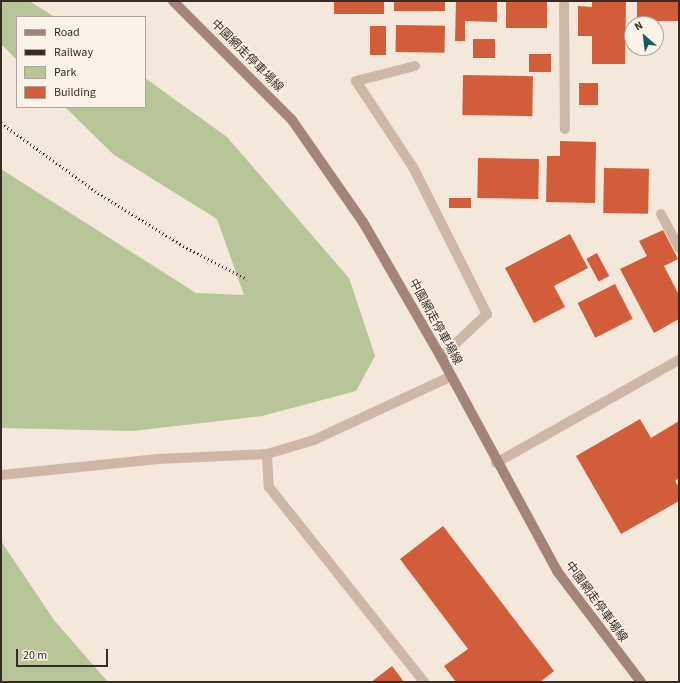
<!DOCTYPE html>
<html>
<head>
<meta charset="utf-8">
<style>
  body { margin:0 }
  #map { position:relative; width:680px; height:683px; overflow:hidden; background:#f4e8db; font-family:"Source Sans 3","Noto Sans JP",sans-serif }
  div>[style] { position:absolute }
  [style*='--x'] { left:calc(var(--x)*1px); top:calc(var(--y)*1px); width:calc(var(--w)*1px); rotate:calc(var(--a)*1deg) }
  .green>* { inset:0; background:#b7c599 }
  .building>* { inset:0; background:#d25d3b; transform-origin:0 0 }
  .minor>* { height:10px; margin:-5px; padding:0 5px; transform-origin:5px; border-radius:5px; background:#ceb7a5 }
  .secondary>* { height:10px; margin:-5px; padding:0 5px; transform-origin:5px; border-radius:5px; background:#a28576 }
  .rail>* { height:3px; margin-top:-1.5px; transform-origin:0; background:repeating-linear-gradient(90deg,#392c27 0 1px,transparent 0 4px) }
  span { translate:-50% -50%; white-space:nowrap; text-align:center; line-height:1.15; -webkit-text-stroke:3px #fbf2e8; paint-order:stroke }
  .street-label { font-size:12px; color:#392c27 }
  .frame { position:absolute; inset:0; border:2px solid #392c27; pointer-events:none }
  .legend { position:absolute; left:16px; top:16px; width:130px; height:92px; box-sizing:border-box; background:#fbf2e8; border:1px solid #ada39b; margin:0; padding:5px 7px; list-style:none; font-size:12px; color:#392c27 }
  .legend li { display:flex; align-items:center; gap:8px; height:20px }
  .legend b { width:20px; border:1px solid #ada39b }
  .north { position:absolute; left:624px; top:16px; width:40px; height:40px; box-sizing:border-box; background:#fbf2e8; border:1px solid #ada39b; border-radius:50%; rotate:332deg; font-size:11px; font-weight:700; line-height:16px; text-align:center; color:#392c27 }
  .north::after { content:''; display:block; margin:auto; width:14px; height:18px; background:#185b5f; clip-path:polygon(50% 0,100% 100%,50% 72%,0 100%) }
  .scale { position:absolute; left:16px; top:649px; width:92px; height:18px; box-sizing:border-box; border:2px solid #392c27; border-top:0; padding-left:5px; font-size:12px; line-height:14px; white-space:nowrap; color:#392c27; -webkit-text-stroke:3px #fbf2e8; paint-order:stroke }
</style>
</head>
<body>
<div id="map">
  <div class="green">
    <div style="clip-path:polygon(1px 1px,29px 1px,55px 17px,17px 17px,17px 60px,1px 44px)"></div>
    <div style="clip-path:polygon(145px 78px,227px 137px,349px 278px,375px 356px,356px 391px,262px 416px,133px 431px,1px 428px,1px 169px,196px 293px,244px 295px,217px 219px,114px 155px,65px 107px,145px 107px)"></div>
    <div style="clip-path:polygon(1px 541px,54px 620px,108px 682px,1px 682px)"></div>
  </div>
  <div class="building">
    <div style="left:334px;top:1px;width:50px;height:13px"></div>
    <div style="left:394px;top:1px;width:51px;height:10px"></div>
    <div style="clip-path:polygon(456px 1px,497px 1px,497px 22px,465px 21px,465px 41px,455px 41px)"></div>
    <div style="left:506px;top:1px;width:41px;height:27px"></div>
    <div style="clip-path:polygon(592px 1px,626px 1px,625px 64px,592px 64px,592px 36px,578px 36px,578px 6px,592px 7px)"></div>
    <div style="left:637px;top:1px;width:42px;height:20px"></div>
    <div style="left:396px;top:25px;width:49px;height:27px;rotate:1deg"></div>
    <div style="left:370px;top:26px;width:16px;height:29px"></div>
    <div style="left:473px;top:39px;width:22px;height:19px"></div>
    <div style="left:529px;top:54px;width:22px;height:18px"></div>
    <div style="left:463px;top:75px;width:70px;height:40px;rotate:1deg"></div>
    <div style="left:579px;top:83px;width:19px;height:22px"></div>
    <div style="clip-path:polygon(560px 141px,596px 142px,595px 203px,546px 202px,547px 156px,560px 156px)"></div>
    <div style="left:478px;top:158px;width:61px;height:40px;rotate:1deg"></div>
    <div style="left:604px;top:168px;width:45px;height:45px;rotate:1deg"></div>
    <div style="left:449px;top:198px;width:22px;height:10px"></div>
    <div style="clip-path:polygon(663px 230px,678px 259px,664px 266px,679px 295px,679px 319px,654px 333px,620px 269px,647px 256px,639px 241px)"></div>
    <div style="clip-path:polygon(570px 234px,588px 268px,554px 286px,565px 307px,534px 323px,505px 268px)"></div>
    <div style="left:597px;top:253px;width:26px;height:12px;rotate:62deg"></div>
    <div style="left:615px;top:284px;width:39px;height:42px;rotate:63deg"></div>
    <div style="clip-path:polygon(640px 419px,651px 438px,679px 421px,679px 478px,675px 481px,679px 487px,679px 501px,621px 534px,576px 456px)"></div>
    <div style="clip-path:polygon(443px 526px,554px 671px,540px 682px,456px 682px,444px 666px,468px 649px,400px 559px)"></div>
    <div style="clip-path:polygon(392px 666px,404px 682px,371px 682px)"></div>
  </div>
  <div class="minor">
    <div style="--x:564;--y:1;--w:128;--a:89.6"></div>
    <div style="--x:415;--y:66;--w:61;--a:165.7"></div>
    <div style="--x:356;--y:81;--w:103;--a:56.5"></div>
    <div style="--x:413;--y:167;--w:165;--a:63.3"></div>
    <div style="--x:487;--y:314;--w:63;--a:136.9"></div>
    <div style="--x:661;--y:214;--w:38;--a:62"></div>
    <div style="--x:267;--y:454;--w:33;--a:87"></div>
    <div style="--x:269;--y:487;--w:249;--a:51.5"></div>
    <div style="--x:496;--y:463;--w:210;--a:-29.4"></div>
    <div style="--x:1;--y:475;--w:158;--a:-5.8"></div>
    <div style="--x:158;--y:459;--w:109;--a:-2.6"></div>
    <div style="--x:267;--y:454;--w:49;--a:-16.6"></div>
    <div style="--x:314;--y:440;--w:150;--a:-24.9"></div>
  </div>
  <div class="secondary">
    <div style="--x:173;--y:1;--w:168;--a:45"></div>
    <div style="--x:292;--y:120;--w:124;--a:55.2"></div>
    <div style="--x:363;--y:222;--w:156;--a:60"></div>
    <div style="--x:441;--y:357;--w:243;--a:61.5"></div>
    <div style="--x:557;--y:571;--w:139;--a:52.9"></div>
  </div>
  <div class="rail">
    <div style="--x:1;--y:123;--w:120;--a:35.8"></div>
    <div style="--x:98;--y:193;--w:100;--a:31.9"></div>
    <div style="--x:183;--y:246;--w:72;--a:27.3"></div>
  </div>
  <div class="street-label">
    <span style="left:247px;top:56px;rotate:45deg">中園網走停車場線</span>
    <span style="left:435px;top:322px;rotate:61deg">中園網走停車場線</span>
    <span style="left:596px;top:602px;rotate:54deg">中園網走停車場線</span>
  </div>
  <div class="frame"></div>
  <ul class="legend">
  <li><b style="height:5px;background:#a28576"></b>Road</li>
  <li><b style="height:5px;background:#392c27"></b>Railway</li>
  <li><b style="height:11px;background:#b7c599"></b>Park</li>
  <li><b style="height:11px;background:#d25d3b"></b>Building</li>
  </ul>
  <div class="north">N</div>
  <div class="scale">20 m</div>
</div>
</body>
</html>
